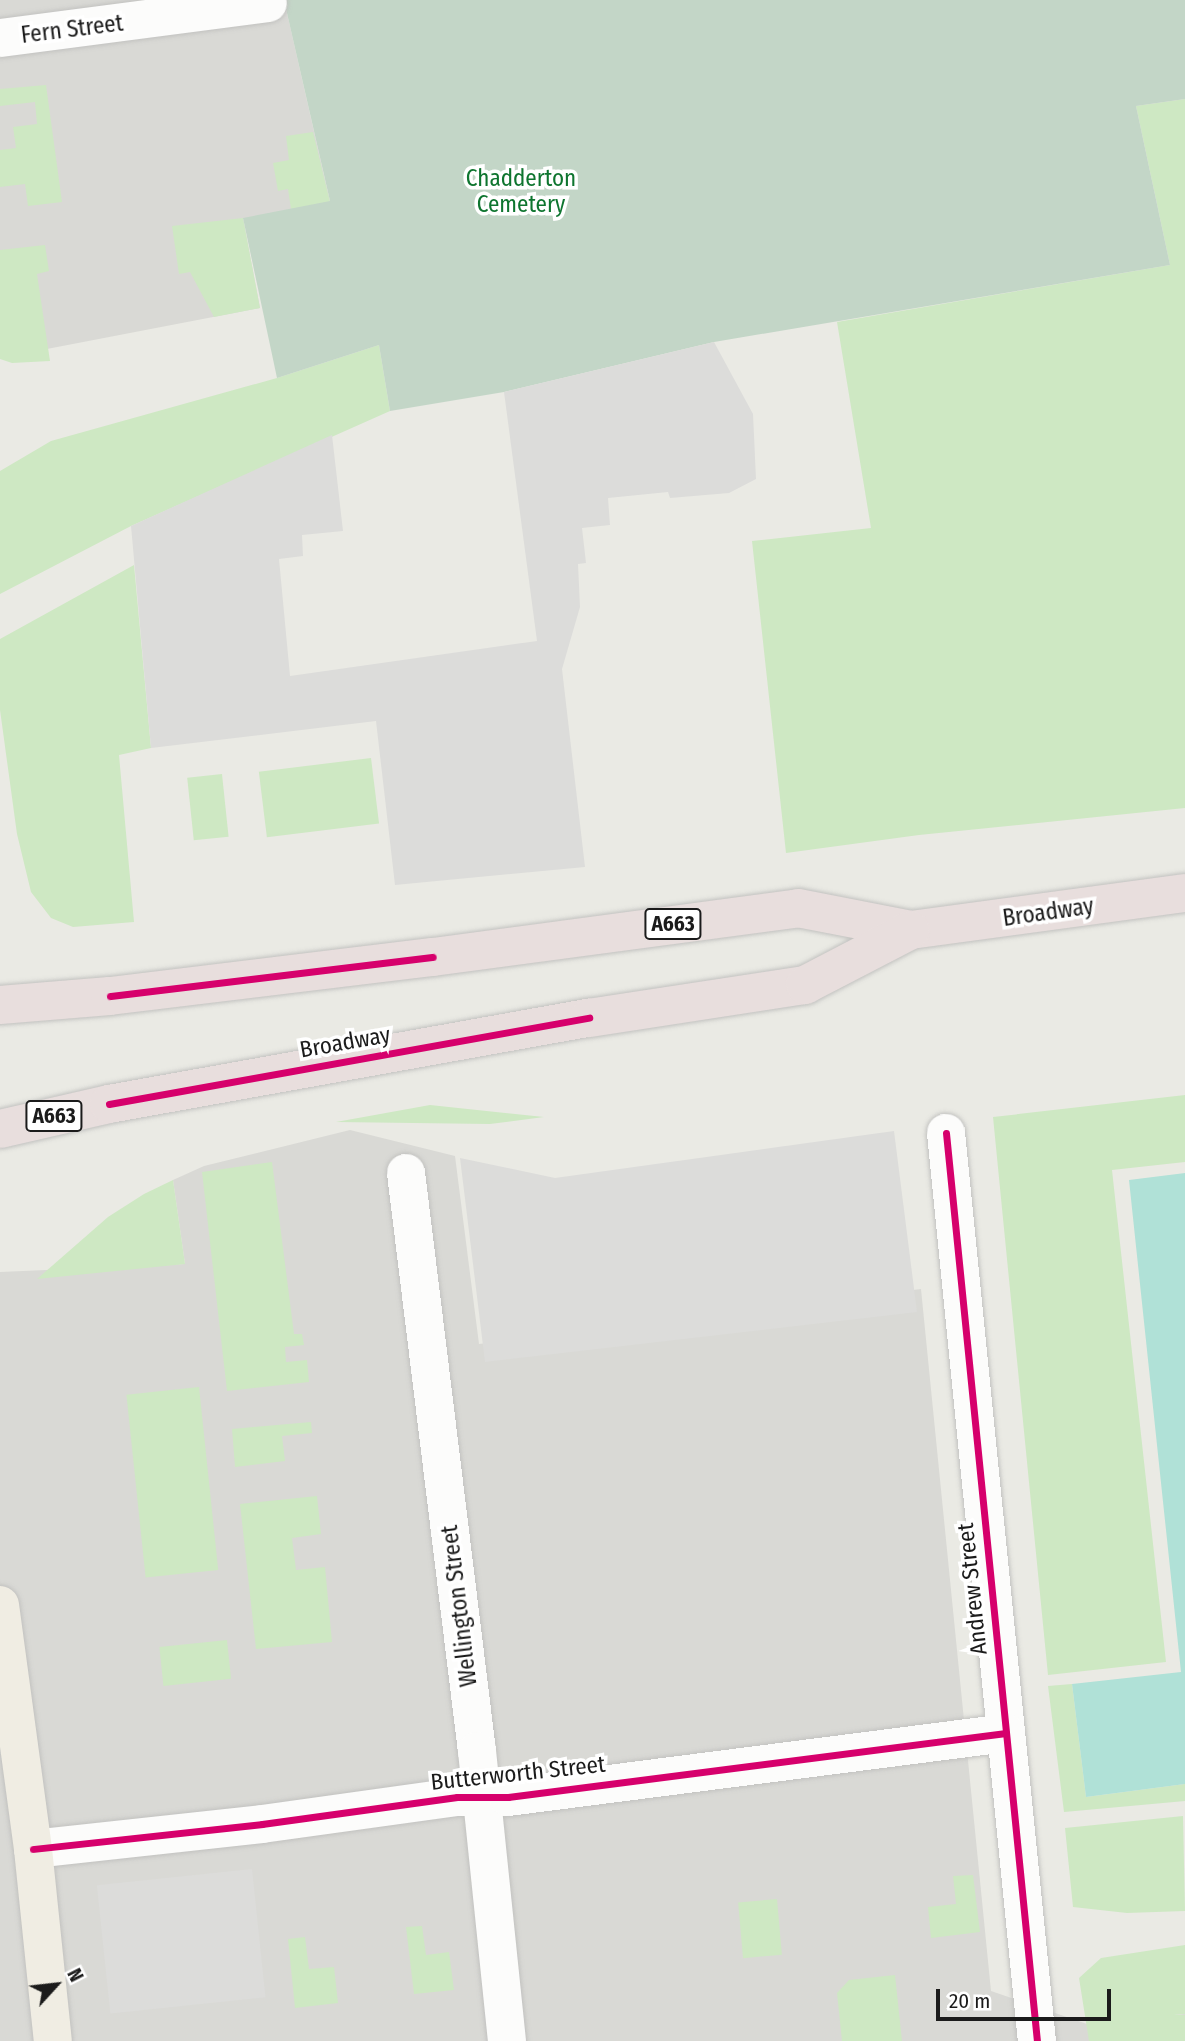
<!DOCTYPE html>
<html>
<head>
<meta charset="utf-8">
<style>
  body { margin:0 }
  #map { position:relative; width:1185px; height:2041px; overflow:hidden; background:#eaeae4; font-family:"Fira Sans Condensed",sans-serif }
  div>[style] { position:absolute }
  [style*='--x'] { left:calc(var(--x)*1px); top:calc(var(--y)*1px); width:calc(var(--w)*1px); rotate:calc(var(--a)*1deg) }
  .residential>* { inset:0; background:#d9d9d5 }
  .grass>* { inset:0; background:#cee8c3; transform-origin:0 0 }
  .cemetery>* { inset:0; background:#c3d6c7 }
  .pitch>* { inset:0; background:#b0e1d7 }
  .parking>* { inset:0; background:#dcdcda; transform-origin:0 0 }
  .roads { filter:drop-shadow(0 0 2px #c2c2c0) drop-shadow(0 0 2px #c2c2c0) }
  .street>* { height:38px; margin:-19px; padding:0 19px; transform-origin:19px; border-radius:19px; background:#fcfcfb }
  .primary>* { height:38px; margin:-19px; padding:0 19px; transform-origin:19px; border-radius:19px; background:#f0ede3 }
  .highway>* { height:38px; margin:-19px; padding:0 19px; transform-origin:19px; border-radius:19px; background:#e8dedd }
  .cycleway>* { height:7px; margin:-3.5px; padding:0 3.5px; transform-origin:3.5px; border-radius:3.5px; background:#d6006c }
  span { translate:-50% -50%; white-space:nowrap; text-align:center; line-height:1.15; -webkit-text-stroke:7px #fff; paint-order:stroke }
  .shield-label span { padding:2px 5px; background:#fff; border:2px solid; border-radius:5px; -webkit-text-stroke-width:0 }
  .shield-label { font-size:21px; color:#1b1b1b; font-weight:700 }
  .street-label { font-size:23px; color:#1b1b1b }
  .park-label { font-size:23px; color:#0e752f }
  .north { position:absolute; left:21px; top:1950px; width:70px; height:70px; -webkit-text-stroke:5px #fff; paint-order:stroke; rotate:63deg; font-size:19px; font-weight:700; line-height:28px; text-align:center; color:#1b1b1b }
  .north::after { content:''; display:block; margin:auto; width:24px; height:32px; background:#1b1b1b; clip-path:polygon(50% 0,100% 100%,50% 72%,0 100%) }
  .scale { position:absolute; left:936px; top:1989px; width:175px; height:32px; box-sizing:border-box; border:4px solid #1b1b1b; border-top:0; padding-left:9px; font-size:21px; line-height:24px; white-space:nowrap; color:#1b1b1b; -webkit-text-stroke:5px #fff; paint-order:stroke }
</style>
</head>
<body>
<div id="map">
  <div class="residential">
    <div style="clip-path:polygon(0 0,284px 0,330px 202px,243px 219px,260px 308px,0 358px)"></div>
    <div style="clip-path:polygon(350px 1130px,455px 1156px,479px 1344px,921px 1289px,991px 1991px,1087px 2024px,1185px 2014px,1185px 2041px,0 2041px,0 1272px,185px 1264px,173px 1180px,204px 1166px)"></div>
  </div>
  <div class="grass">
    <div style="clip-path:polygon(46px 85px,62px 202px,28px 206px,25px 184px,0 187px,0 150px,16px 148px,13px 127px,37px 124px,35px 102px,0 106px,0 89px)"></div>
    <div style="clip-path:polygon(1185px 99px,1185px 808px,919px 835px,786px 853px,752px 541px,871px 528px,837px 322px,1170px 265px,1136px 106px)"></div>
    <div style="clip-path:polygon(313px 132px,330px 202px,291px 209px,288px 189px,278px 191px,273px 163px,289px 160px,286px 136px)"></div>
    <div style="clip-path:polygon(243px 218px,260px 308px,214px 317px,190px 272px,179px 274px,172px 226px)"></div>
    <div style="clip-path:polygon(45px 245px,49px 271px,37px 274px,50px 361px,12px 363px,0 359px,0 250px)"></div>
    <div style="clip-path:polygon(379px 345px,390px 411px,131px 526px,0 594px,0 471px,51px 441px,277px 378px)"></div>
    <div style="clip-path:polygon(134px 565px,151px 748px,119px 755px,134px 922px,73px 927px,51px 918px,31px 892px,17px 834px,0 710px,0 639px)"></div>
    <div style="left:371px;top:758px;width:66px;height:113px;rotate:83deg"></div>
    <div style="left:222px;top:774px;width:63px;height:35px;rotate:84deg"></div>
    <div style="clip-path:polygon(1185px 1095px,1185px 1162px,1112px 1170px,1166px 1662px,1048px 1675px,993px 1117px)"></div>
    <div style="clip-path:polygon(430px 1105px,544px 1117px,490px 1124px,336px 1122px)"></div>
    <div style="clip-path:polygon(272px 1162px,294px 1334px,302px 1334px,304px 1345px,285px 1347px,286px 1362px,307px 1360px,309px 1382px,227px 1391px,202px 1172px)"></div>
    <div style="clip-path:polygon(173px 1180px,185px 1264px,37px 1279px,108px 1217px,144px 1194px)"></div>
    <div style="left:199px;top:1387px;width:184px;height:73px;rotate:84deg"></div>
    <div style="clip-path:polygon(311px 1422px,312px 1433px,282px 1436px,285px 1461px,235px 1467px,232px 1429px)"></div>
    <div style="clip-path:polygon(317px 1496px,321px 1534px,292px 1538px,296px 1570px,325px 1567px,332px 1642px,256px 1649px,240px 1504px)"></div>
    <div style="left:227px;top:1640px;width:39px;height:68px;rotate:84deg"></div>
    <div style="clip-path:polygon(1072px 1684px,1086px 1797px,1185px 1784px,1185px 1801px,1064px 1812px,1048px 1686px)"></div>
    <div style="clip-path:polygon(1183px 1816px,1185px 1911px,1127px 1913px,1073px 1907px,1065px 1828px)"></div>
    <div style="clip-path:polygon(973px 1875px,980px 1932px,931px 1938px,928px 1907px,956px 1904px,953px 1876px)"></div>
    <div style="left:777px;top:1899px;width:56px;height:39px;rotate:85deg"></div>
    <div style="clip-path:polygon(422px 1926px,426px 1955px,449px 1952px,454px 1990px,414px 1994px,406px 1927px)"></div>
    <div style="clip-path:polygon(305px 1937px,309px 1969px,334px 1967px,338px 2003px,295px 2008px,288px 1939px)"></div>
    <div style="clip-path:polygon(1185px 1945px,1185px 2014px,1174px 2015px,1185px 2015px,1185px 2041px,1089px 2041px,1079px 1978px,1101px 1958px)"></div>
    <div style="clip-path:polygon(895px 1975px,902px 2041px,842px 2041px,837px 1993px,849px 1980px)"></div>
  </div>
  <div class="cemetery">
    <div style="clip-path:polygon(284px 0,1185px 0,1185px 99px,1136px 106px,1170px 265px,714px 342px,504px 392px,390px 411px,379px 345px,277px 378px,243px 218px,330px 201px)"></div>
  </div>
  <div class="pitch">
    <div style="clip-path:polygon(1185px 1173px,1185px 1784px,1086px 1797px,1072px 1684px,1181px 1672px,1129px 1180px)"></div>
  </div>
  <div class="parking">
    <div style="clip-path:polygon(714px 342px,753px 414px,756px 479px,729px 493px,670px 498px,668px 492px,608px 498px,610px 525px,582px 528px,586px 563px,578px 564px,580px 607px,562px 669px,585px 867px,395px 885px,376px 721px,151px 748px,131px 526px,332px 435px,343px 531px,302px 535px,303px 556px,279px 559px,290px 676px,537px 641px,504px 392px)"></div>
    <div style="clip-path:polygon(894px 1131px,917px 1312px,485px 1362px,460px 1158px,555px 1178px)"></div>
    <div style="left:252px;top:1869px;width:129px;height:156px;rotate:84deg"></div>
  </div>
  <div class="roads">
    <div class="street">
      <div style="--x:0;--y:38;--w:270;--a:-7.4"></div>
      <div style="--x:946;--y:1133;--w:913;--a:84.28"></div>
      <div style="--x:406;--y:1173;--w:582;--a:83"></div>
      <div style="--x:477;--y:1751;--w:292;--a:84.1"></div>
      <div style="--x:33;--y:1849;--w:230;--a:-6.2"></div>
      <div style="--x:262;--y:1824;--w:197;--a:-7.9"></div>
      <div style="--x:457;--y:1797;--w:51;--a:0"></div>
      <div style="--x:508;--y:1797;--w:502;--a:-7.32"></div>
    </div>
    <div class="primary">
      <div style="--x:0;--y:1605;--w:246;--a:82.3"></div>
      <div style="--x:33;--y:1849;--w:193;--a:84.1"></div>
    </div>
    <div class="highway">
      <div style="--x:0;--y:1005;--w:110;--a:-4.7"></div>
      <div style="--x:110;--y:996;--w:325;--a:-6.9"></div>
      <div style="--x:433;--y:957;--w:368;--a:-7.6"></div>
      <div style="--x:798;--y:908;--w:115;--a:11"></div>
      <div style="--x:911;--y:930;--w:276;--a:-7.7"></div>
      <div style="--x:0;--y:1129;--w:112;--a:-12.9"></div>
      <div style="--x:109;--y:1104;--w:488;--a:-10.2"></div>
      <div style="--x:589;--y:1018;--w:219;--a:-8.7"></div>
      <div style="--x:805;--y:985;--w:119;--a:-27.4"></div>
    </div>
  </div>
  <div class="cycleway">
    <div style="--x:110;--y:996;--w:325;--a:-6.9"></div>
    <div style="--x:109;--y:1104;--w:488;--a:-10.2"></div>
    <div style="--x:946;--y:1133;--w:913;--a:84.28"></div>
    <div style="--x:33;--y:1849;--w:230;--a:-6.2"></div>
    <div style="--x:262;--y:1824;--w:197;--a:-7.9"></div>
    <div style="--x:457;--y:1797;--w:51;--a:0"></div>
    <div style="--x:508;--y:1797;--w:502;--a:-7.32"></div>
  </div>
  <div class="shield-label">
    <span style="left:673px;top:924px">A663</span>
    <span style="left:54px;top:1116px">A663</span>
  </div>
  <div class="street-label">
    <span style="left:72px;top:29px;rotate:-7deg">Fern Street</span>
    <span style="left:1048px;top:912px;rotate:-8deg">Broadway</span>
    <span style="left:345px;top:1042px;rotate:-10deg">Broadway</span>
    <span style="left:972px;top:1589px;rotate:-96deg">Andrew Street</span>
    <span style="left:459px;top:1606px;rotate:-97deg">Wellington Street</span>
    <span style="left:518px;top:1773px;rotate:-6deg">Butterworth Street</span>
  </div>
  <div class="park-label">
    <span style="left:521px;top:191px">Chadderton<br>Cemetery</span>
  </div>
  <div class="north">N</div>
  <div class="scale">20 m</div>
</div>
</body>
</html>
